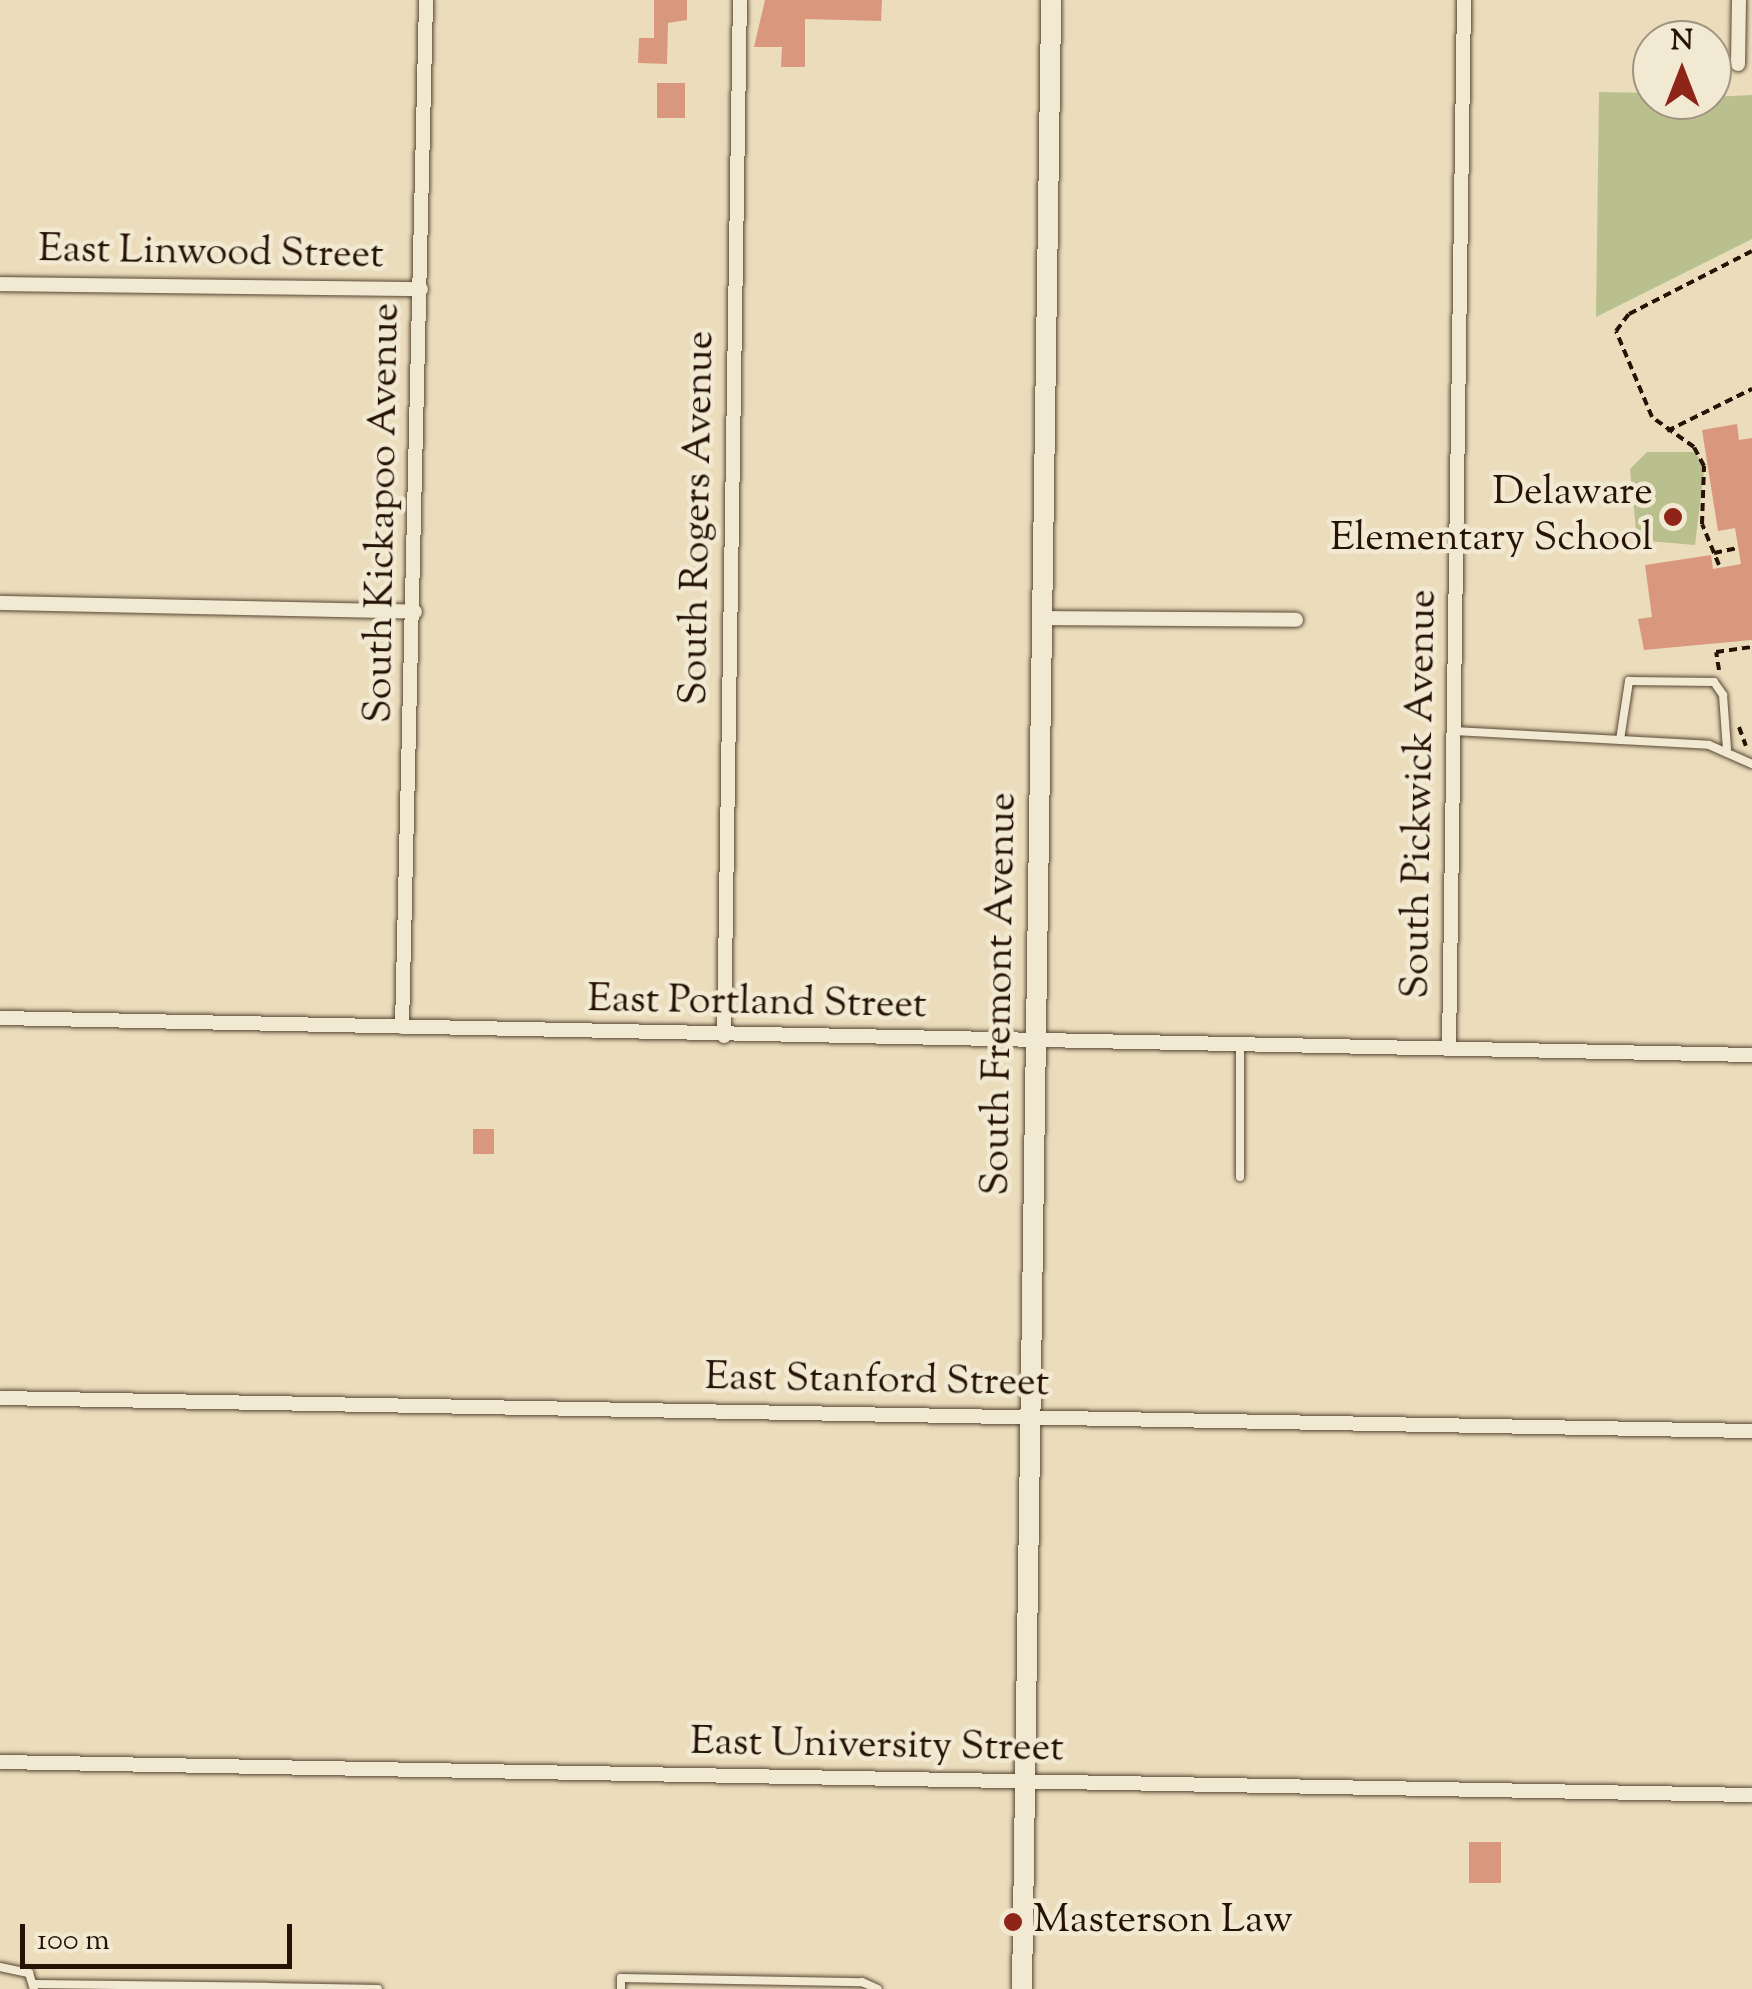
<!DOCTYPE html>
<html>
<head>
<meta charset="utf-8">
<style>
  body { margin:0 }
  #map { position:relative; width:1752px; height:1989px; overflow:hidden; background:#ebddbb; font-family:"Sorts Mill Goudy",serif }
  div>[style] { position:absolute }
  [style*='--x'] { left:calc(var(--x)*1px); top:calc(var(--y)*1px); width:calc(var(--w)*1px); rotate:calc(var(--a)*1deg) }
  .green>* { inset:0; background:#b9c08e }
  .building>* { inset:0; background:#d9987e; transform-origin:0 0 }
  .path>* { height:4px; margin-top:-2px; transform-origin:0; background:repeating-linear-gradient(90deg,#261306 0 8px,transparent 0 13px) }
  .roads { filter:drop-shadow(0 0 2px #574633) drop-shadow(0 0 2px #574633) }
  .lane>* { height:8px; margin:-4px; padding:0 4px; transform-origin:4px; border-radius:4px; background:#f2e9d3 }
  .street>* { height:14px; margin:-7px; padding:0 7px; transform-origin:7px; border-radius:7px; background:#f2e9d3 }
  .secondary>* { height:20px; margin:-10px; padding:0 10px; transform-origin:10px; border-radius:10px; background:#f2e9d3 }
  .dots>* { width:28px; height:28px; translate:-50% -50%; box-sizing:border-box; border:5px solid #f2e9d3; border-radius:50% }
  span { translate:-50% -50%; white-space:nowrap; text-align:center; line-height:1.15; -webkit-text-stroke:9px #f2e9d3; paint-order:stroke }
  .street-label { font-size:40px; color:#261306 }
  .poi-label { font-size:40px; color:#261306 }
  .right { translate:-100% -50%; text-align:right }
  .left { translate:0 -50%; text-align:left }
  .north { position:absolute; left:1632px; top:20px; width:100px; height:100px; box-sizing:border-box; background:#f2e9d3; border:2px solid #a09381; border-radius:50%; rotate:0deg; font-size:28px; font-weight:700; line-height:40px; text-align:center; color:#261306 }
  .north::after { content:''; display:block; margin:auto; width:35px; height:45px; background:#8f2418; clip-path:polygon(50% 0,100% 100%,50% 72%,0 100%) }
  .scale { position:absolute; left:20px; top:1924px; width:272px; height:45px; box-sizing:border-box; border:5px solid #261306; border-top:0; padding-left:12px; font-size:30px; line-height:35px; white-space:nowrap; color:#261306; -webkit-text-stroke:8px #f2e9d3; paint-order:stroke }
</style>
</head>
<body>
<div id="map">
  <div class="green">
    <div style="clip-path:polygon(1599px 92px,1652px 93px,1652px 100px,1752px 95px,1752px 239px,1596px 317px)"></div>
    <div style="clip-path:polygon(1647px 452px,1693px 452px,1705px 463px,1695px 545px,1637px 540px,1630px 469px)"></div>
  </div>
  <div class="building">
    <div style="clip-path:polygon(654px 0,687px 0,687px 20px,668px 23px,667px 64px,638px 63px,639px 38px,654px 38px)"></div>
    <div style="clip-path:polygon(765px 0,882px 0,881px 21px,805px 19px,805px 67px,781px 67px,782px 47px,754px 47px)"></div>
    <div style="left:657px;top:83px;width:28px;height:35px"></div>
    <div style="clip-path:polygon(1737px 424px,1739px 440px,1752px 438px,1752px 640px,1644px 650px,1638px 619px,1652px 617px,1645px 565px,1711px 555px,1713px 569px,1741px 564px,1735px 528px,1718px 531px,1702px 430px)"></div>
    <div style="left:473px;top:1129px;width:21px;height:25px"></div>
    <div style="left:1469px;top:1842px;width:32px;height:41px"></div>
  </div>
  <div class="path">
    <div style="--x:1667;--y:431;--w:95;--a:-26.3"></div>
    <div style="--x:1714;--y:553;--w:24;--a:-12"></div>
    <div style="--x:1719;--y:565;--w:44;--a:-112.5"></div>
    <div style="--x:1702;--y:524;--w:58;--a:-88"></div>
    <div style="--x:1704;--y:466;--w:21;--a:-118"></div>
    <div style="--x:1694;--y:447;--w:52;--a:-144.5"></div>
    <div style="--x:1652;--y:417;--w:93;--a:-112.7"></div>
    <div style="--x:1616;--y:331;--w:21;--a:-53"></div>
    <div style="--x:1629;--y:314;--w:138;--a:-27.1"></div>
    <div style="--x:1719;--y:670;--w:18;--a:-99"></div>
    <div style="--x:1716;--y:652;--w:35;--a:-8"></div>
    <div style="--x:1739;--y:727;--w:20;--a:70"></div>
  </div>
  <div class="roads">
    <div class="lane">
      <div style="--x:1454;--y:731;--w:255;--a:3.1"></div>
      <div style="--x:1709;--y:745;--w:47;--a:23.8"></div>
      <div style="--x:1620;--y:740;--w:60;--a:-81.3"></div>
      <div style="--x:1629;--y:681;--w:85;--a:0.7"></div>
      <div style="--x:1714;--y:682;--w:16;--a:55"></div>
      <div style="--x:1723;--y:695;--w:54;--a:85.8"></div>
      <div style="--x:1240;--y:1046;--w:131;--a:90"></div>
      <div style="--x:0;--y:1967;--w:30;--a:12"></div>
      <div style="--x:29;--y:1973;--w:17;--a:73"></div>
      <div style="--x:34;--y:1984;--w:233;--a:0.7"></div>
      <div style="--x:267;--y:1987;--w:111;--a:1"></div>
      <div style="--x:621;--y:1989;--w:11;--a:-90"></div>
      <div style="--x:621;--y:1978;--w:241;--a:1"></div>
      <div style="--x:862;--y:1982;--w:17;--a:24"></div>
    </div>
    <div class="street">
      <div style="--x:1738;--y:64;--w:64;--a:-89.1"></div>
      <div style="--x:0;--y:284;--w:421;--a:0.7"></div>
      <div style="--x:0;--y:603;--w:415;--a:1.2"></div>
      <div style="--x:1040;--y:618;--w:256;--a:0.4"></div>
      <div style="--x:0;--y:1018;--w:1752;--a:1.21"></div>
      <div style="--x:402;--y:1027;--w:1027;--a:-88.66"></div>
      <div style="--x:724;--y:1036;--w:1036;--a:-89.12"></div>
      <div style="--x:1449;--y:1049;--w:1049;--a:-89.18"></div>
      <div style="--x:0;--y:1398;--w:1752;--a:1.08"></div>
      <div style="--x:0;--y:1762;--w:1752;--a:1.08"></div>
    </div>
    <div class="secondary">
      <div style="--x:1022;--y:1989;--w:1989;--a:-89.16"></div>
    </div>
  </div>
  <div class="dots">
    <div style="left:1673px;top:517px;background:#8f2418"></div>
    <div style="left:1013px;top:1922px;background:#8f2418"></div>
  </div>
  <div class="street-label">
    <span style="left:211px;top:254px;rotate:1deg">East Linwood Street</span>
    <span style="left:384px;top:513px;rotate:-89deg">South Kickapoo Avenue</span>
    <span style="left:699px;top:518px;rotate:-89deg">South Rogers Avenue</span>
    <span style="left:1421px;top:794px;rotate:-89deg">South Pickwick Avenue</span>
    <span style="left:1001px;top:994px;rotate:-89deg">South Fremont Avenue</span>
    <span style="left:757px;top:1004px;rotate:1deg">East Portland Street</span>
    <span style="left:877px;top:1382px;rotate:1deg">East Stanford Street</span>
    <span style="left:877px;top:1747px;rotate:1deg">East University Street</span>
  </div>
  <div class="poi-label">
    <span class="right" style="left:1653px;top:517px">Delaware<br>Elementary School</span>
    <span class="left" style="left:1033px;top:1922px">Masterson Law</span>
  </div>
  <div class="north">N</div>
  <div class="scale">100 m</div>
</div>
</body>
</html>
